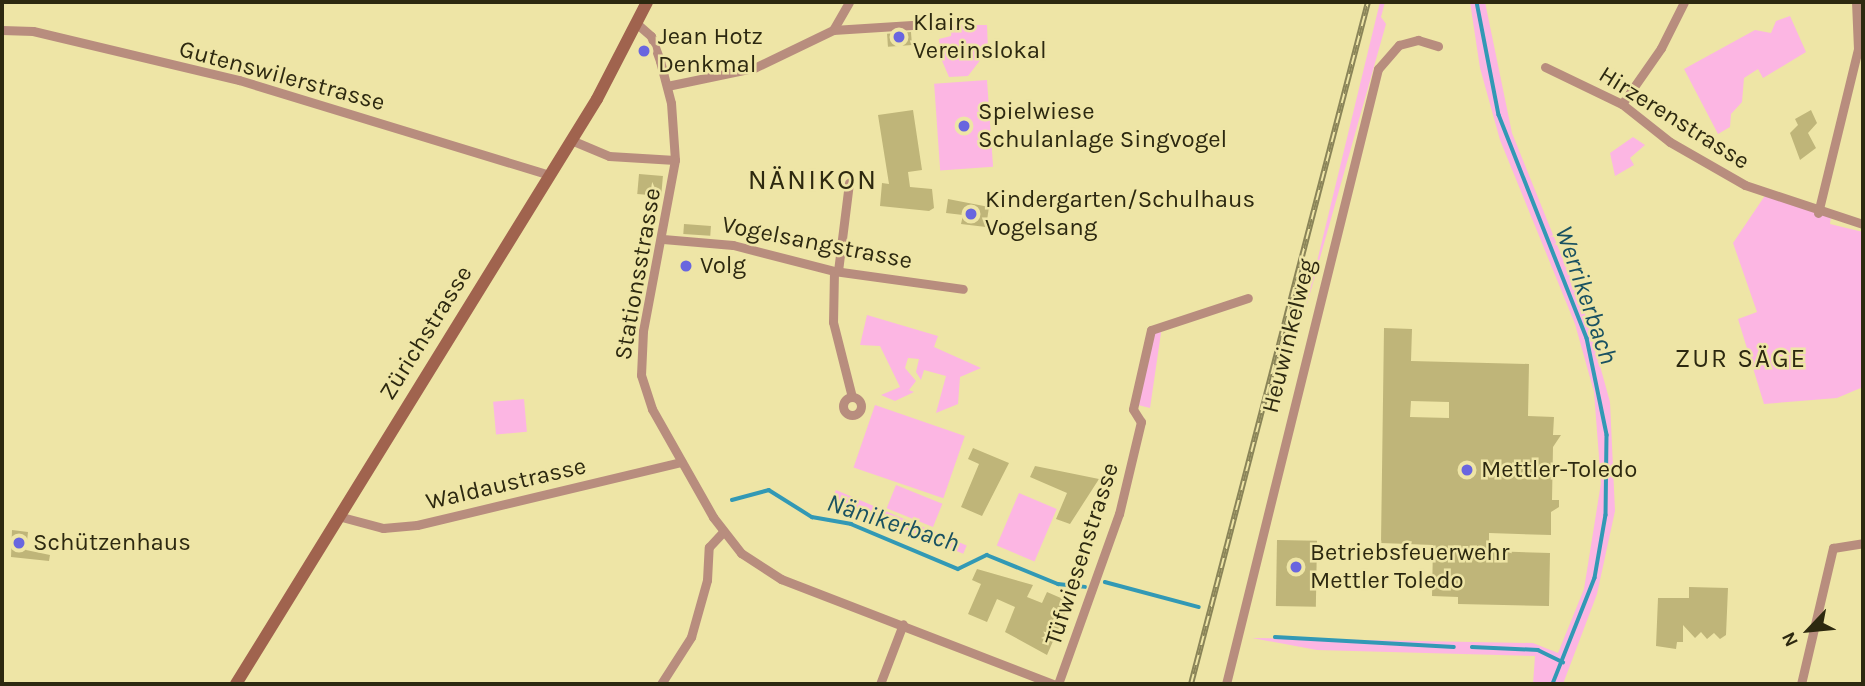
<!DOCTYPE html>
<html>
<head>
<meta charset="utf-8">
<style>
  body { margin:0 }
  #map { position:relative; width:1865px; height:686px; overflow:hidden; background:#eee5a6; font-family:Karla,sans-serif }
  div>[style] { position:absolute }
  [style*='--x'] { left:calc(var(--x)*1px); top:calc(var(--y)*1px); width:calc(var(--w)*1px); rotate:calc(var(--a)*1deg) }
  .green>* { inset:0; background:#fcb6e3; transform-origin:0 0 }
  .stream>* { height:3.5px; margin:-1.75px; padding:0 1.75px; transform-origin:1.75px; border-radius:1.75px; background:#3299b5 }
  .building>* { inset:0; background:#bfb579; transform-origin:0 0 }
  .street>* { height:9px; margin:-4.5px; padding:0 4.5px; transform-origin:4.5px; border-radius:4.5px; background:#b88d7e }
  .street>.ring { margin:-4.5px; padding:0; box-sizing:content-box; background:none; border:9px solid #b88d7e; border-radius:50% }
  .secondary>* { height:12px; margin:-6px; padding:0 6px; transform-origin:6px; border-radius:6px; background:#a0634e }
  .rail>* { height:6px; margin-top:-3px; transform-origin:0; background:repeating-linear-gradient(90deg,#eee5a6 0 10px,#8a8458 0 20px); box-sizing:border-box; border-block:2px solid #8a8458 }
  .dots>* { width:19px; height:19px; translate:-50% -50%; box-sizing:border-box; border:4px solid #eee5a6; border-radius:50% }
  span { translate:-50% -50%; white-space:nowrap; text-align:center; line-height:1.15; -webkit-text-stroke:5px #eee5a6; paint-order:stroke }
  .poi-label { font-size:24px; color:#2d2910 }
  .left { translate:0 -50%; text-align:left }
  .street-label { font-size:24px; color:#2d2910 }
  .water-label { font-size:26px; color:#195161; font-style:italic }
  .neighbourhood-label { font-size:26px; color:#2d2910; letter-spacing:2px }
  .quarter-label { font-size:28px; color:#2d2910; letter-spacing:2px }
  .frame { position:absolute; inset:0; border:4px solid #2d2910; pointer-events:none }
  .north { position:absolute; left:1774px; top:595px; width:70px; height:70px; -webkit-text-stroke:5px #eee5a6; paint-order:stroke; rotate:244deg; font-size:19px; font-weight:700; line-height:28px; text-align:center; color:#2d2910 }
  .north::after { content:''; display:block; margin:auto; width:24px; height:32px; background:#2d2910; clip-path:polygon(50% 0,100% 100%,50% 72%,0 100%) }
</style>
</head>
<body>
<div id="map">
  <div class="green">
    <div style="clip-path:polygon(1380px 2px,1385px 2px,1381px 17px,1386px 24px,1305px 311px)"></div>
    <div style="clip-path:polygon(1470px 2px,1485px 2px,1512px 133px,1587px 319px,1610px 402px,1615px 511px,1597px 594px,1563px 684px,1533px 684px,1535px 656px,1317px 650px,1252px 638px,1533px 643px,1558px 653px,1584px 589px,1601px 483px,1594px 392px,1575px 324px,1500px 140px,1480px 68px)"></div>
    <div style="clip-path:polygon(1790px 16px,1806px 52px,1763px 78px,1758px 69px,1744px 78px,1742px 102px,1731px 114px,1730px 127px,1718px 134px,1684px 69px,1755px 30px,1771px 33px,1776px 21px)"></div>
    <div style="clip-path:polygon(952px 25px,987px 25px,988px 50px,968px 76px,949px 77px,940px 56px,939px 39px,951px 36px)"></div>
    <div style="left:987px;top:80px;width:87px;height:53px;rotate:86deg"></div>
    <div style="clip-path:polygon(1633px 137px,1645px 145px,1630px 158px,1634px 165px,1615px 176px,1610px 153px)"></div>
    <div style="clip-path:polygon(1766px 194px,1831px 217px,1830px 224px,1863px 232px,1863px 387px,1837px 398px,1764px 404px,1738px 319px,1757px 312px,1733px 243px)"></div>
    <div style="clip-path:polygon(867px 315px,938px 336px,934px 347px,981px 368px,960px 377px,958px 404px,936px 413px,946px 376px,924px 370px,921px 380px,916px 372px,919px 359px,908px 358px,905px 368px,916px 381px,909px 390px,914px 392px,895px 401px,881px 395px,900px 387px,880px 346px,860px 345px)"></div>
    <div style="clip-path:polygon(1162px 326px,1150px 408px,1134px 404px,1151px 330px)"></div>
    <div style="left:524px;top:399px;width:33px;height:31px;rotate:85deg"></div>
    <div style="left:875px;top:405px;width:95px;height:66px;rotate:19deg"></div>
    <div style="left:896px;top:485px;width:50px;height:25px;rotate:22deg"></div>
    <div style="left:836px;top:490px;width:142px;height:9px;rotate:23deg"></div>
    <div style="left:1019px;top:493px;width:41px;height:57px;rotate:23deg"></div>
  </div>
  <div class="stream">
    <div style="--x:1477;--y:2;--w:115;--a:79"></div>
    <div style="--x:1499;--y:115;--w:240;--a:68.5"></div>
    <div style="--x:1587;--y:338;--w:99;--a:78.3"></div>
    <div style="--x:1607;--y:435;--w:80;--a:90.7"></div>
    <div style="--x:1606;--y:515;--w:64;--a:99.9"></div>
    <div style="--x:1595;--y:578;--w:114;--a:111.6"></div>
    <div style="--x:732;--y:500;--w:38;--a:-15"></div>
    <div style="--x:769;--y:490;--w:51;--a:32.1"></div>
    <div style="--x:812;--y:517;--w:40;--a:10"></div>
    <div style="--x:851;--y:524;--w:116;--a:22.8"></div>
    <div style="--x:958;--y:569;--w:32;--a:-26"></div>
    <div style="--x:987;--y:555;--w:77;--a:22.2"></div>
    <div style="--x:1058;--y:584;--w:27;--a:6"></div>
    <div style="--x:1105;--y:582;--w:97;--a:14.9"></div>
    <div style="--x:1275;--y:637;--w:179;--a:3.2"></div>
    <div style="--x:1472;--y:647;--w:66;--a:2.6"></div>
    <div style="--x:1538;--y:650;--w:28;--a:26"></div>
  </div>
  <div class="building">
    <div style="left:911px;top:32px;width:13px;height:24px;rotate:86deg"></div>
    <div style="clip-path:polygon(913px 110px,922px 170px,908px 172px,910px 187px,932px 189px,934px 208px,929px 211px,880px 206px,882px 183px,889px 184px,878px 115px)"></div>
    <div style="clip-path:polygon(1811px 110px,1817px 123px,1808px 133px,1816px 148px,1800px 160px,1790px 133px,1798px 125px,1795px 119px)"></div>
    <div style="left:639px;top:174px;width:24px;height:20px;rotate:5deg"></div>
    <div style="clip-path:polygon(948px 199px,989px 207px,986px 227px,961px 224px,963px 215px,946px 213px)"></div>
    <div style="left:684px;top:224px;width:27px;height:10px;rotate:4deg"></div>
    <div style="clip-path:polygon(evenodd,1384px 328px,1412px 329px,1411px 361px,1529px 364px,1528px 416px,1554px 417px,1553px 435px,1561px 435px,1553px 447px,1552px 500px,1559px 500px,1559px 507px,1551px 512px,1551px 535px,1489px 533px,1489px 551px,1550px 553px,1549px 606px,1458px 604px,1458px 597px,1432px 596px,1433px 545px,1381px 543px,1384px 328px,1411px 401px,1449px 402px,1449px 418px,1410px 417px,1411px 401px)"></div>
    <div style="clip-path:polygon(973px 448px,1009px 463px,982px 516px,961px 507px,979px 464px,968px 459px)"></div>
    <div style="clip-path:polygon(1035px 466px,1099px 479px,1070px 524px,1056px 519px,1067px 493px,1030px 477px)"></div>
    <div style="clip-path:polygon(12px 530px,28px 532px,26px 550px,50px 555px,49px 561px,11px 557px)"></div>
    <div style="left:1277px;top:540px;width:40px;height:66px;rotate:1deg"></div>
    <div style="clip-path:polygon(977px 569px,1033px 585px,1027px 597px,1042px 603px,1047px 592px,1070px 602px,1047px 655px,1005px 632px,1015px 607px,997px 599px,987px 622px,968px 614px,981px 584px,972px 580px)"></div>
    <div style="clip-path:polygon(1689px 587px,1728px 588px,1726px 635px,1720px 639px,1714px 633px,1707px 639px,1701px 632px,1695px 638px,1683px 625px,1683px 642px,1677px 642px,1676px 649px,1656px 646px,1658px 598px,1689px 598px)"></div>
  </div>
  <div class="street">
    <div style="--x:636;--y:23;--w:20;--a:41"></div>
    <div style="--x:651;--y:36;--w:27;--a:70"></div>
    <div style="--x:660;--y:61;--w:43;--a:75.3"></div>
    <div style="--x:671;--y:103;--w:57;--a:86"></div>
    <div style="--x:675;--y:160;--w:174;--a:100.6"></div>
    <div style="--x:643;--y:331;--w:44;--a:92.6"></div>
    <div style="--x:641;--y:375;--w:36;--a:72"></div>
    <div style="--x:652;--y:409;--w:124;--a:60.5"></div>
    <div style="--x:713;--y:517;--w:46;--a:52.1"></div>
    <div style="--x:741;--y:553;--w:48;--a:33"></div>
    <div style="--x:781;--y:579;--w:292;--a:21.1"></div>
    <div style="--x:2;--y:30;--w:31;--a:2"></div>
    <div style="--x:33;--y:31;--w:212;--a:13.4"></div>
    <div style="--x:239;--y:80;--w:324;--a:17"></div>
    <div style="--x:833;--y:30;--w:32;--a:-60"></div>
    <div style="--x:1545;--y:67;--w:85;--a:25.7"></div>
    <div style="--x:1622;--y:104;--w:61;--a:38.4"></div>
    <div style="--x:1670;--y:142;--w:86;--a:29.8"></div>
    <div style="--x:1745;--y:185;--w:124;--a:18.3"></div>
    <div style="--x:667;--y:86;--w:89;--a:-11.7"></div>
    <div style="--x:754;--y:68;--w:88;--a:-25.7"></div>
    <div style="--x:833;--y:30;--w:79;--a:-3.6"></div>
    <div style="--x:1622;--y:104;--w:68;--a:-55.1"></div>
    <div style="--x:1661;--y:48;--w:51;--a:-63.4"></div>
    <div style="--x:571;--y:140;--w:41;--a:22.8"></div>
    <div style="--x:609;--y:156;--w:66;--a:3.5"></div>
    <div style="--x:1818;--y:213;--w:169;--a:-76.3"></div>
    <div style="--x:1858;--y:49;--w:47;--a:-92.4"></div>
    <div style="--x:663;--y:239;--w:70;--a:4.9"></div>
    <div style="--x:733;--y:245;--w:104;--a:14.4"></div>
    <div style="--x:834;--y:271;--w:130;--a:7.9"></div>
    <div style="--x:834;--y:271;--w:51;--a:91.1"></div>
    <div style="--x:833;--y:322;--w:77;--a:75.8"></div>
    <div style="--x:838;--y:271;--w:89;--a:-82.9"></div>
    <div class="ring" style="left:843px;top:397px;width:9px;height:9px"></div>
    <div style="--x:338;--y:516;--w:47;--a:14.9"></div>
    <div style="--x:383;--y:528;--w:34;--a:-5"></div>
    <div style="--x:417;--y:525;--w:272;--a:-13.4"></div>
    <div style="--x:661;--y:684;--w:56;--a:-57.4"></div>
    <div style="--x:691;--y:637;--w:59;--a:-74.3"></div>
    <div style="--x:707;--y:580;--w:33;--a:-87"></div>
    <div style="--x:709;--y:547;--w:21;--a:-47"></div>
    <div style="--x:880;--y:684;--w:64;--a:-69"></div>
    <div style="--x:1058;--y:684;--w:181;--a:-70.3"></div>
    <div style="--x:1119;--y:514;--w:95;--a:-76.6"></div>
    <div style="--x:1141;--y:422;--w:15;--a:-122"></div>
    <div style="--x:1133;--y:409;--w:81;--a:-77.2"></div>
    <div style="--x:1151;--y:330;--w:102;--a:-18.3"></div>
    <div style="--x:1226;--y:684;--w:634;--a:-76.12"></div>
    <div style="--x:1378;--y:69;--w:32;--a:-49"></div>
    <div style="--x:1399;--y:45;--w:20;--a:-15"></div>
    <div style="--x:1418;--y:40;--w:21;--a:17"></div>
    <div style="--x:1801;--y:684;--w:140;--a:-76.8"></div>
    <div style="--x:1833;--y:548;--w:30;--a:-9"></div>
  </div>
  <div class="secondary">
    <div style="--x:236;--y:684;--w:687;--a:-58.32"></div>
    <div style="--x:597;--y:99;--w:109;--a:-62.7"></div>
  </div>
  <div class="rail">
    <div style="--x:1191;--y:684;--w:705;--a:-75.45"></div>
  </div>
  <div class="dots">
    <div style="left:899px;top:37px;background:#6966df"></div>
    <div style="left:644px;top:51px;background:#6966df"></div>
    <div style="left:964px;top:126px;background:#6966df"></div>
    <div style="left:971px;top:214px;background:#6966df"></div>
    <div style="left:686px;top:266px;background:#6966df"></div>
    <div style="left:1467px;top:470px;background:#6966df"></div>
    <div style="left:19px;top:543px;background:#6966df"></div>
    <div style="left:1296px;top:567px;background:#6966df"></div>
  </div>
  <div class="poi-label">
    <span class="left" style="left:913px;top:37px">Klairs<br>Vereinslokal</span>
    <span class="left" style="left:658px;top:51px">Jean Hotz<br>Denkmal</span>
    <span class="left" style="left:978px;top:126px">Spielwiese<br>Schulanlage Singvogel</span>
    <span class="left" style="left:985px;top:214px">Kindergarten/Schulhaus<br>Vogelsang</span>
    <span class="left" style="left:700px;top:266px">Volg</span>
    <span class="left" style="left:1481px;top:470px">Mettler-Toledo</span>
    <span class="left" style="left:33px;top:543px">Schützenhaus</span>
    <span class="left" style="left:1310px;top:567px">Betriebsfeuerwehr<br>Mettler Toledo</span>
  </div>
  <div class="street-label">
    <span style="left:282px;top:76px;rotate:15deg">Gutenswilerstrasse</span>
    <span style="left:1674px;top:118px;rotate:32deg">Hirzerenstrasse</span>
    <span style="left:817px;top:243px;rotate:11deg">Vogelsangstrasse</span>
    <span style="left:638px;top:274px;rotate:-80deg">Stationsstrasse</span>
    <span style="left:426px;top:333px;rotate:-58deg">Zürichstrasse</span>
    <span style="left:1289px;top:336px;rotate:-76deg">Heuwinkelweg</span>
    <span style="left:506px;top:484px;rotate:-13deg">Waldaustrasse</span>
    <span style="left:1082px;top:554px;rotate:-72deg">Tüfwiesenstrasse</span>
  </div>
  <div class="water-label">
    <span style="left:1586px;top:295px;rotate:71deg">Werrikerbach</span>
    <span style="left:893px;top:523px;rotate:18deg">Nänikerbach</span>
  </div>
  <div class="neighbourhood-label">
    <span style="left:1741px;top:359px">ZUR SÄGE</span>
  </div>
  <div class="quarter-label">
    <span style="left:813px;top:180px">NÄNIKON</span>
  </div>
  <div class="frame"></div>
  <div class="north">N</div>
</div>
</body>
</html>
